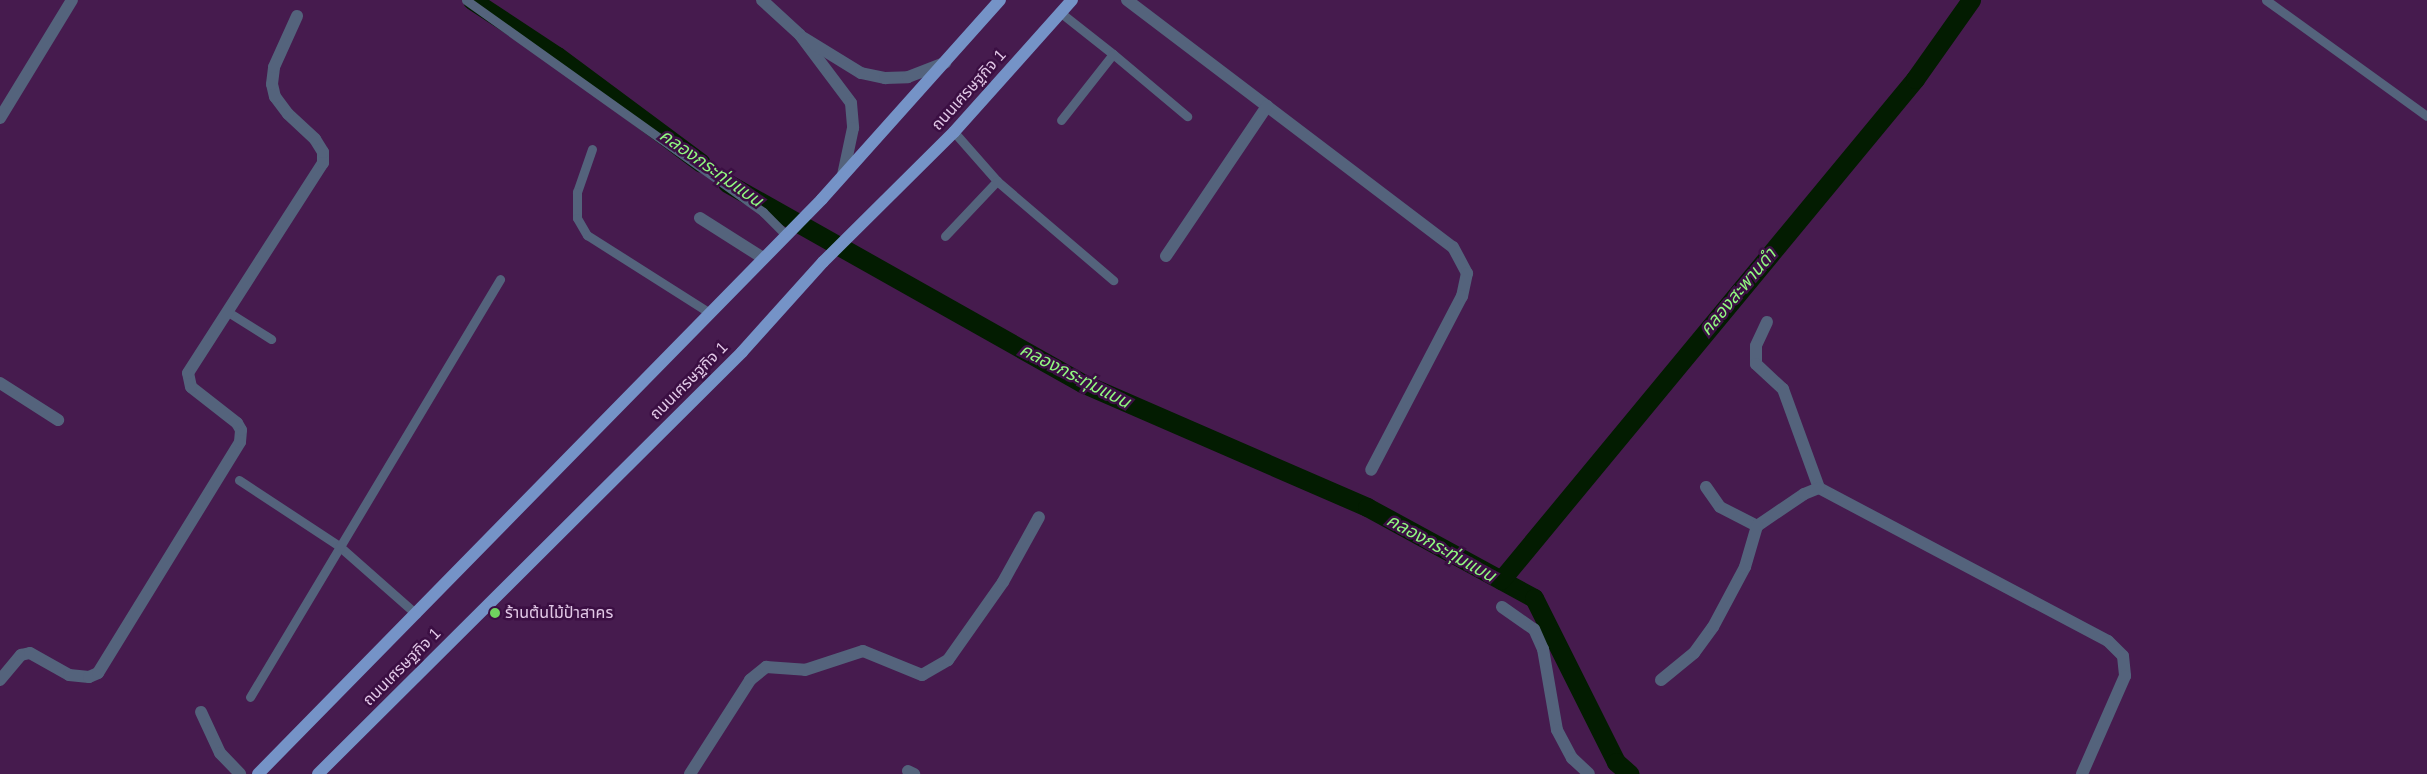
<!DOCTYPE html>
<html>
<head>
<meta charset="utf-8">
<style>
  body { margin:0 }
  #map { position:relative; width:2427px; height:774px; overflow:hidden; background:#461b4e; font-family:Arial,"Noto Sans Thai",sans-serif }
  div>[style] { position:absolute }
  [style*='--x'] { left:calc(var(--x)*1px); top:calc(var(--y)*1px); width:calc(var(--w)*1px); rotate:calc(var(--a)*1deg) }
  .canal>* { height:19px; margin:-9.5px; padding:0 9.5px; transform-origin:9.5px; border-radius:9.5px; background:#031c01 }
  .service>* { height:9px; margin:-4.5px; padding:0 4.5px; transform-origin:4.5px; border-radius:4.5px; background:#54637c }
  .minor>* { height:12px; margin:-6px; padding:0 6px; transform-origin:6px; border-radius:6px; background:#54637c }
  .tertiary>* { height:12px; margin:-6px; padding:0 6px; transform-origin:6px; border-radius:6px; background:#54637c }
  .primary>* { height:12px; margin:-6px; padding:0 6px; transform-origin:6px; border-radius:6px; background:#7593c7 }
  .dots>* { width:14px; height:14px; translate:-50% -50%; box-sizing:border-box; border:2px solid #3b0f43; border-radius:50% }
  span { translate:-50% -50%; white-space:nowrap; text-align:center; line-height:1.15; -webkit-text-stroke:5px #3b0f43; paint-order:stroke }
  .street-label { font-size:16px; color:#e2c9e7 }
  .poi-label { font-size:16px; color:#e2c9e7 }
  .left { translate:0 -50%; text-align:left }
  .water-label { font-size:18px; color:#91f980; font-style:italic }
</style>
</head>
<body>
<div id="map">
  <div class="canal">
    <div style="--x:472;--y:0;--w:102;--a:33.4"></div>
    <div style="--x:557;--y:56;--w:179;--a:36.6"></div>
    <div style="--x:727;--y:183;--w:407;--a:29.4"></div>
    <div style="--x:1082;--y:383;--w:311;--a:23.5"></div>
    <div style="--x:1367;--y:507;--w:190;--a:28.6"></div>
    <div style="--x:1534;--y:598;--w:183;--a:63.4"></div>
    <div style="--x:1616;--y:762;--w:18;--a:41"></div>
    <div style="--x:1501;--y:580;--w:650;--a:-50.43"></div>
    <div style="--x:1915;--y:79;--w:97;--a:-54.7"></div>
  </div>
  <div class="service">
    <div style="--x:466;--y:0;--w:365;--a:35.5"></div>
    <div style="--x:763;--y:212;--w:33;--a:45"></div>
    <div style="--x:2266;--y:0;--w:198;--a:35.8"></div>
    <div style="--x:1061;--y:13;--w:66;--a:38.3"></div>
    <div style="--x:1113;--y:54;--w:84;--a:128.2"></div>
    <div style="--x:1113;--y:54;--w:97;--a:40"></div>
    <div style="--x:954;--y:132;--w:65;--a:48.7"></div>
    <div style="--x:997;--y:181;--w:153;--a:40.5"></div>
    <div style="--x:592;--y:149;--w:46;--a:109.2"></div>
    <div style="--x:577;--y:192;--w:26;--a:90"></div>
    <div style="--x:577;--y:218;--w:20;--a:60"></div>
    <div style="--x:587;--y:235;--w:146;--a:32.4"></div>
    <div style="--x:945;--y:236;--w:76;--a:-46.6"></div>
    <div style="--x:228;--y:312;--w:51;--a:32.1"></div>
    <div style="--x:239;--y:480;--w:120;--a:33.4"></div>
    <div style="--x:339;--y:546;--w:103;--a:41.4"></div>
    <div style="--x:250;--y:697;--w:487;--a:-59.1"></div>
  </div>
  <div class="minor">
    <div style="--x:1127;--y:0;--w:409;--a:37.2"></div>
    <div style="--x:1453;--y:247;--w:30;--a:62"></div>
    <div style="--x:1467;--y:273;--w:24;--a:102"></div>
    <div style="--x:1462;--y:296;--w:196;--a:117.6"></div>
    <div style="--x:0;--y:118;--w:138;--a:-58.6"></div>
    <div style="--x:700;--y:218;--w:75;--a:32.4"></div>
    <div style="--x:1166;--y:256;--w:181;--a:-56"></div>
    <div style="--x:1767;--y:322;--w:26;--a:115"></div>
    <div style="--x:1756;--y:346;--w:18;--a:90"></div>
    <div style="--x:1756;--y:364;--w:37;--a:43"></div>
    <div style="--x:1783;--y:389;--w:105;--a:70"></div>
    <div style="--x:1819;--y:488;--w:327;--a:27.9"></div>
    <div style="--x:2108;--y:641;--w:21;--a:45"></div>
    <div style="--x:2123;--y:656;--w:20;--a:84"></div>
    <div style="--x:2125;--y:676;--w:107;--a:113.7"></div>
    <div style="--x:0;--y:383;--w:69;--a:32.5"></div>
    <div style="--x:1706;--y:487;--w:24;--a:55"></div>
    <div style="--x:1720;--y:507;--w:42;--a:27.2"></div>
    <div style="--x:1757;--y:526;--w:57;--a:-34.2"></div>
    <div style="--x:1804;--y:494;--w:16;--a:-22"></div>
    <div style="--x:1502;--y:607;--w:39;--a:35"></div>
    <div style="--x:1534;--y:629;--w:22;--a:66"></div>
    <div style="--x:1543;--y:649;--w:82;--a:80.2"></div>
    <div style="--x:1557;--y:730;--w:32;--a:62"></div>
    <div style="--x:1572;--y:758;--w:23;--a:43"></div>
    <div style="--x:0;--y:680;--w:33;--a:-50"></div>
    <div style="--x:21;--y:655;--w:9;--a:-13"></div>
    <div style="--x:30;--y:653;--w:45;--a:29.4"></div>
    <div style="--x:69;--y:675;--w:20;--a:6"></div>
    <div style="--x:89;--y:677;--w:10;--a:-24"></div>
    <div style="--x:98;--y:673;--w:271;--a:-58.4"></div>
    <div style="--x:240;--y:442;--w:12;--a:-85"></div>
    <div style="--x:241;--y:430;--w:8;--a:-120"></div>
    <div style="--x:237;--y:423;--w:58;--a:-142"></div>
    <div style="--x:191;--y:387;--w:14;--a:-102"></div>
    <div style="--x:188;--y:373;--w:250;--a:-57.3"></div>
    <div style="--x:323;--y:163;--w:11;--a:-90"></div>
    <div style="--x:323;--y:152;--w:15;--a:-122"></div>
    <div style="--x:315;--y:139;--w:37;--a:-137"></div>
    <div style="--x:288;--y:114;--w:21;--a:-127"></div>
    <div style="--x:275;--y:97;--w:13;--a:-103"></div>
    <div style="--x:272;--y:84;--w:17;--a:-83"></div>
    <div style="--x:274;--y:67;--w:56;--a:-65.7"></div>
    <div style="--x:1661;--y:680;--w:43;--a:-39.3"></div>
    <div style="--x:1694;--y:653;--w:32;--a:-54"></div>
    <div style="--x:1713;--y:627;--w:68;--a:-61.9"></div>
    <div style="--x:1745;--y:567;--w:43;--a:-73.7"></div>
    <div style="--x:201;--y:712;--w:45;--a:65.1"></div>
    <div style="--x:220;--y:753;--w:29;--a:46"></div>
    <div style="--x:908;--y:771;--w:7;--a:27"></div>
    <div style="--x:690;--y:774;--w:112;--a:-57.4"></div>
    <div style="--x:750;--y:680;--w:21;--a:-39"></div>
    <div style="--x:766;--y:667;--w:39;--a:4"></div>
    <div style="--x:805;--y:670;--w:61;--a:-18.1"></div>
    <div style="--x:863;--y:651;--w:64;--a:22.1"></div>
    <div style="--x:922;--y:675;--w:30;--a:-30"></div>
    <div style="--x:948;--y:660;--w:95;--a:-54.8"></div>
    <div style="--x:1003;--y:582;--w:74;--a:-61"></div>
  </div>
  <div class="tertiary">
    <div style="--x:762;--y:0;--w:52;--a:42.6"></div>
    <div style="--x:800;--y:35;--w:85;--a:53.1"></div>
    <div style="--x:851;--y:103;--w:25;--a:85"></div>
    <div style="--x:853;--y:128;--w:48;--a:102"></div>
    <div style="--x:804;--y:38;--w:67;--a:31.6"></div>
    <div style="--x:861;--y:73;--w:25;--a:12"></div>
    <div style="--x:885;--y:78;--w:23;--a:-2"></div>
    <div style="--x:908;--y:77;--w:40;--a:-21"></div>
  </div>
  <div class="primary">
    <div style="--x:258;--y:774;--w:805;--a:-45.55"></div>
    <div style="--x:822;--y:199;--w:267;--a:-48.2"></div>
    <div style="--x:318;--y:774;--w:598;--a:-44.86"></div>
    <div style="--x:742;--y:352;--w:121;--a:-48"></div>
    <div style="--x:823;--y:262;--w:185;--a:-44.8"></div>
    <div style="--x:954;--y:132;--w:177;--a:-48.2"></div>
  </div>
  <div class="dots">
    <div style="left:495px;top:613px;background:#70d35f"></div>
  </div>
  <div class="street-label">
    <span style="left:969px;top:90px;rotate:-48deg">ถนนเศรษฐกิจ 1</span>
    <span style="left:689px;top:381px;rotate:-45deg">ถนนเศรษฐกิจ 1</span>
    <span style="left:402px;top:667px;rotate:-45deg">ถนนเศรษฐกิจ 1</span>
  </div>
  <div class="poi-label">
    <span class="left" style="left:505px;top:613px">ร้านต้นไม้ป้าสาคร</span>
  </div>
  <div class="water-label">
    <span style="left:711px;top:168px;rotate:35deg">คลองกระทุ่มแบน</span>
    <span style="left:1738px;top:292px;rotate:-50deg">คลองสะพานดำ</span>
    <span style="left:1075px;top:376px;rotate:27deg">คลองกระทุ่มแบน</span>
    <span style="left:1441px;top:548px;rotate:29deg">คลองกระทุ่มแบน</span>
  </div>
</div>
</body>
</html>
